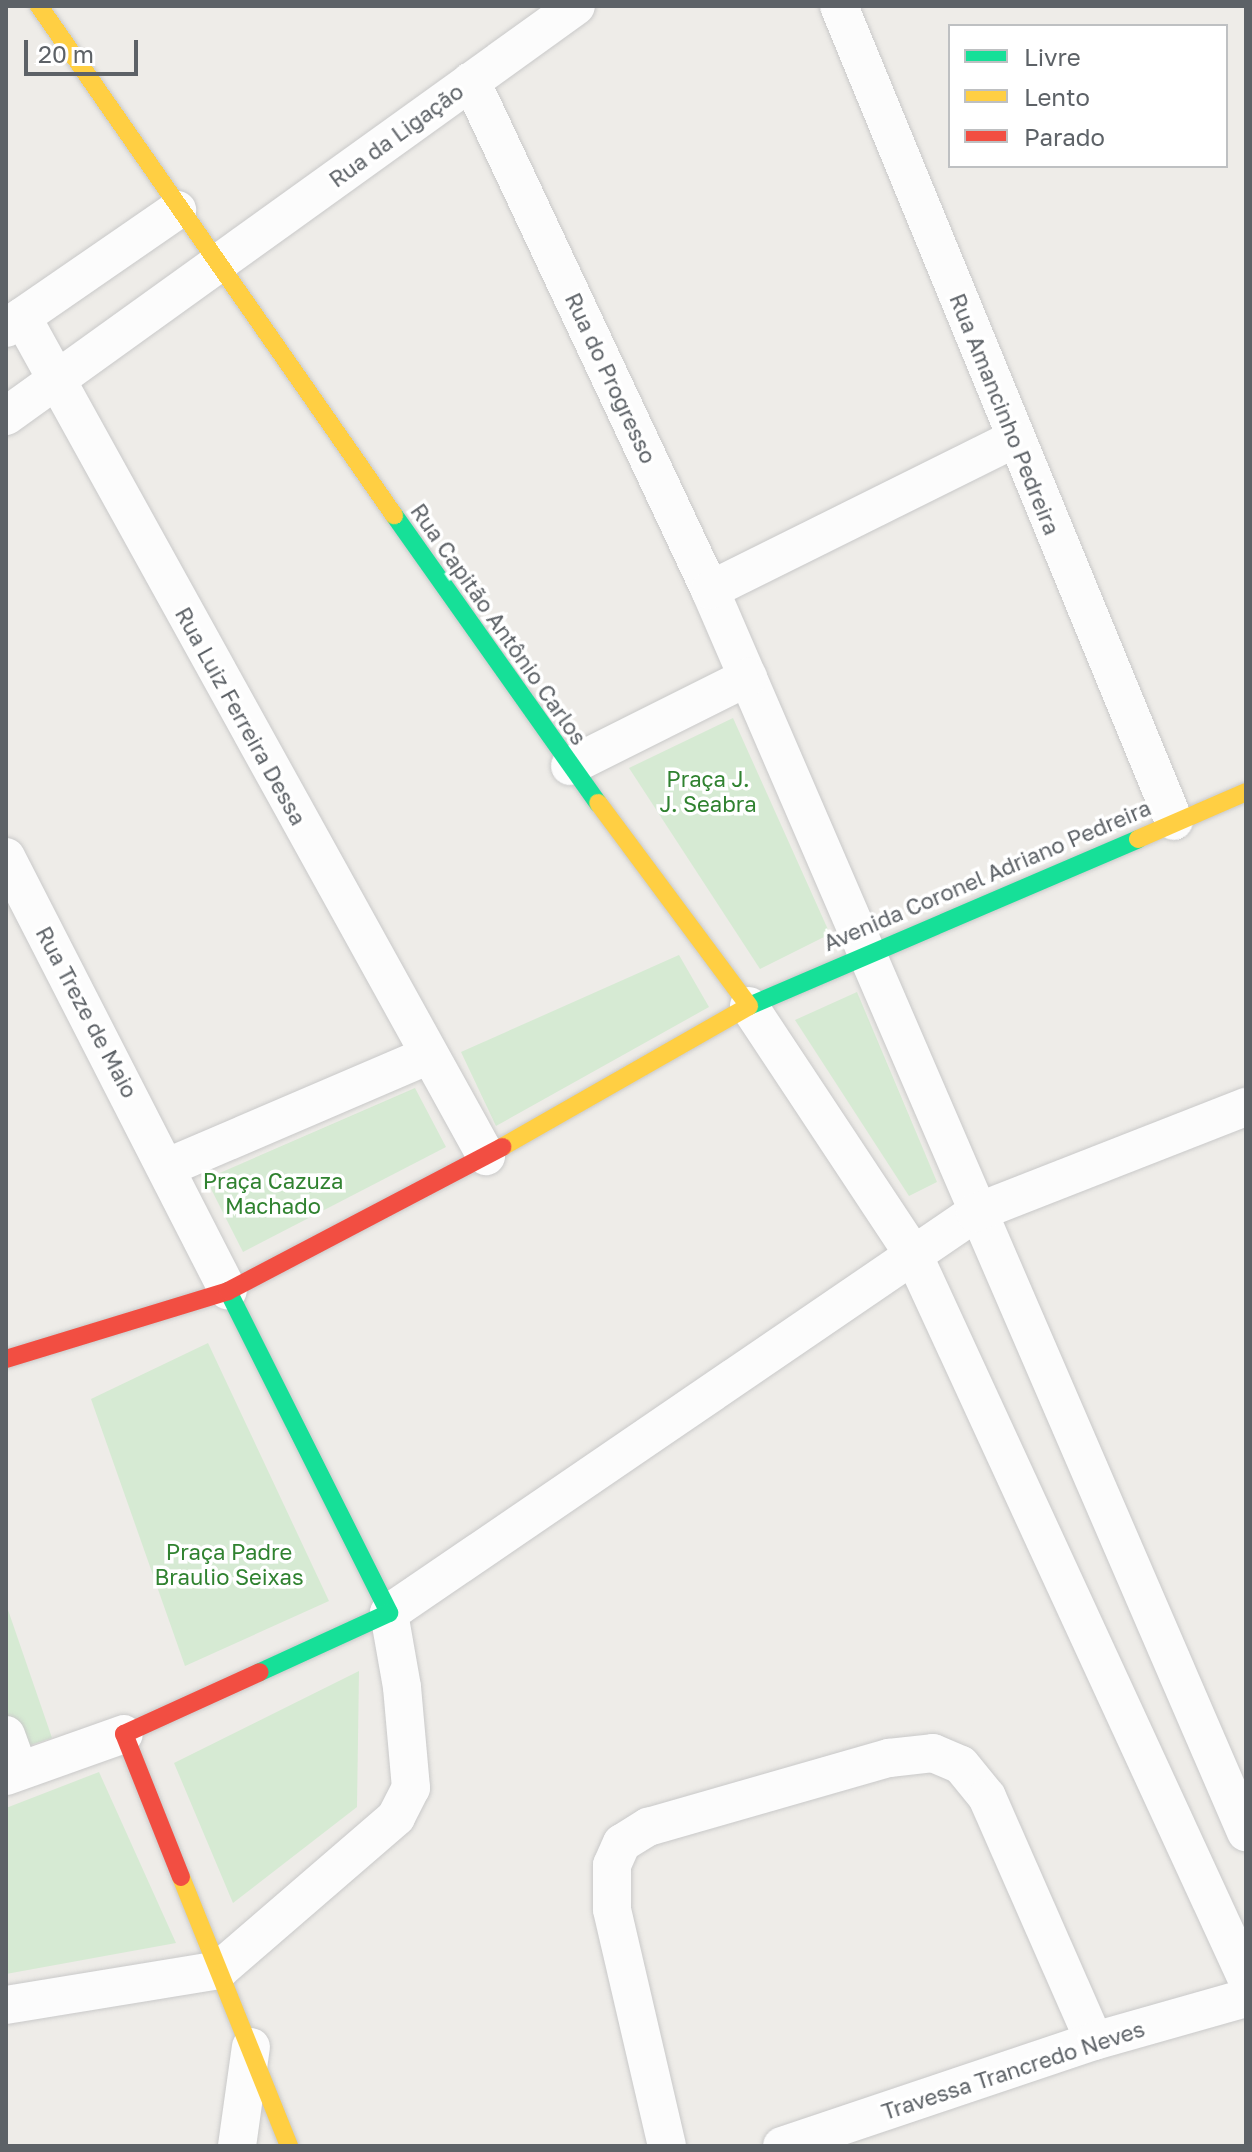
<!DOCTYPE html>
<html>
<head>
<meta charset="utf-8">
<style>
  body { margin:0 }
  #map { position:relative; width:1252px; height:2152px; overflow:hidden; background:#eeece8; font-family:"Golos Text",sans-serif }
  div>[style] { position:absolute }
  [style*='--x'] { left:calc(var(--x)*1px); top:calc(var(--y)*1px); width:calc(var(--w)*1px); rotate:calc(var(--a)*1deg) }
  .green>* { inset:0; background:#d6ead3 }
  .roads { filter:drop-shadow(0 0 2px #c9c9c9) drop-shadow(0 0 2px #c9c9c9) }
  .street>* { height:38px; margin:-19px; padding:0 19px; transform-origin:19px; border-radius:19px; background:#fcfcfc }
  .fast>* { height:18px; margin:-9px; padding:0 9px; transform-origin:9px; border-radius:9px; background:#16e098 }
  .slow>* { height:18px; margin:-9px; padding:0 9px; transform-origin:9px; border-radius:9px; background:#ffcf43 }
  .jam>* { height:18px; margin:-9px; padding:0 9px; transform-origin:9px; border-radius:9px; background:#f24e42 }
  span { translate:-50% -50%; white-space:nowrap; text-align:center; line-height:1.15; -webkit-text-stroke:7px #fff; paint-order:stroke }
  .street-label { font-size:22px; color:#5d6267 }
  .park-label { font-size:22px; color:#308230 }
  .frame { position:absolute; inset:0; border:8px solid #5d6267; pointer-events:none }
  .legend { position:absolute; left:948px; top:24px; width:280px; height:144px; box-sizing:border-box; background:#fff; border:2px solid #bec0c2; margin:0; padding:10px 14px; list-style:none; font-size:24px; color:#5d6267 }
  .legend li { display:flex; align-items:center; gap:16px; height:40px }
  .legend b { width:40px; border:2px solid #bec0c2 }
  .scale { position:absolute; left:24px; top:40px; width:114px; height:36px; box-sizing:border-box; border:4px solid #5d6267; border-top:0; padding-left:10px; font-size:24px; line-height:28px; white-space:nowrap; color:#5d6267; -webkit-text-stroke:6px #fff; paint-order:stroke }
</style>
</head>
<body>
<div id="map">
  <div class="green">
    <div style="clip-path:polygon(733px 718px,830px 934px,760px 969px,629px 768px)"></div>
    <div style="clip-path:polygon(679px 955px,709px 1007px,496px 1126px,461px 1052px)"></div>
    <div style="clip-path:polygon(857px 992px,937px 1182px,909px 1196px,795px 1020px)"></div>
    <div style="clip-path:polygon(415px 1088px,446px 1147px,243px 1252px,206px 1179px)"></div>
    <div style="clip-path:polygon(208px 1343px,329px 1601px,185px 1666px,91px 1399px)"></div>
    <div style="clip-path:polygon(6px 1604px,52px 1738px,6px 1753px)"></div>
    <div style="clip-path:polygon(359px 1671px,357px 1807px,233px 1903px,174px 1763px)"></div>
    <div style="clip-path:polygon(99px 1772px,176px 1943px,6px 1974px,6px 1808px)"></div>
  </div>
  <div class="roads">
    <div class="street">
      <div style="--x:839;--y:6;--w:881;--a:67.66"></div>
      <div style="--x:471;--y:81;--w:562;--a:64.85"></div>
      <div style="--x:710;--y:590;--w:1353;--a:66.66"></div>
      <div style="--x:22;--y:317;--w:959;--a:61.06"></div>
      <div style="--x:6;--y:328;--w:208;--a:-34.6"></div>
      <div style="--x:6;--y:416;--w:702;--a:-35.73"></div>
      <div style="--x:710;--y:590;--w:339;--a:-26.4"></div>
      <div style="--x:570;--y:766;--w:199;--a:-26.6"></div>
      <div style="--x:6;--y:857;--w:487;--a:62.9"></div>
      <div style="--x:749;--y:1006;--w:297;--a:56.5"></div>
      <div style="--x:913;--y:1254;--w:796;--a:65.27"></div>
      <div style="--x:168;--y:1167;--w:282;--a:-23.2"></div>
      <div style="--x:6;--y:1735;--w:38;--a:70"></div>
      <div style="--x:6;--y:1776;--w:125;--a:-19.6"></div>
      <div style="--x:6;--y:2005;--w:216;--a:-9.3"></div>
      <div style="--x:219;--y:1970;--w:234;--a:-40.8"></div>
      <div style="--x:396;--y:1817;--w:33;--a:-63"></div>
      <div style="--x:411;--y:1788;--w:101;--a:-95.1"></div>
      <div style="--x:402;--y:1687;--w:75;--a:-100"></div>
      <div style="--x:389;--y:1613;--w:710;--a:-34.32"></div>
      <div style="--x:975;--y:1213;--w:291;--a:-21.4"></div>
      <div style="--x:237;--y:2146;--w:100;--a:-82"></div>
      <div style="--x:667;--y:2146;--w:243;--a:-103.1"></div>
      <div style="--x:612;--y:1909;--w:44;--a:-90"></div>
      <div style="--x:612;--y:1865;--w:24;--a:-66"></div>
      <div style="--x:622;--y:1843;--w:31;--a:-32"></div>
      <div style="--x:648;--y:1827;--w:251;--a:-16"></div>
      <div style="--x:889;--y:1758;--w:44;--a:-6.5"></div>
      <div style="--x:933;--y:1753;--w:30;--a:23"></div>
      <div style="--x:961;--y:1765;--w:41;--a:50.9"></div>
      <div style="--x:987;--y:1797;--w:266;--a:66.3"></div>
      <div style="--x:782;--y:2146;--w:329;--a:-18.6"></div>
      <div style="--x:1094;--y:2041;--w:158;--a:-15.8"></div>
    </div>
    <div class="fast">
      <div style="--x:394;--y:515;--w:353;--a:54.7"></div>
      <div style="--x:749;--y:1006;--w:423;--a:-23.2"></div>
      <div style="--x:228;--y:1291;--w:360;--a:63.4"></div>
      <div style="--x:389;--y:1613;--w:142;--a:155.4"></div>
    </div>
    <div class="slow">
      <div style="--x:39;--y:6;--w:621;--a:55.11"></div>
      <div style="--x:1138;--y:839;--w:118;--a:-23.5"></div>
      <div style="--x:502;--y:1147;--w:284;--a:-29.7"></div>
      <div style="--x:749;--y:1006;--w:253;--a:-126.6"></div>
      <div style="--x:181;--y:1877;--w:290;--a:68.1"></div>
    </div>
    <div class="jam">
      <div style="--x:6;--y:1359;--w:232;--a:-17"></div>
      <div style="--x:228;--y:1291;--w:310;--a:-27.7"></div>
      <div style="--x:181;--y:1877;--w:154;--a:-111.7"></div>
      <div style="--x:124;--y:1734;--w:149;--a:-24.5"></div>
    </div>
  </div>
  <div class="street-label">
    <span style="left:396px;top:135px;rotate:-36deg">Rua da Ligação</span>
    <span style="left:611px;top:378px;rotate:65deg">Rua do Progresso</span>
    <span style="left:1005px;top:414px;rotate:68deg">Rua Amancinho Pedreira</span>
    <span style="left:499px;top:624px;rotate:55deg">Rua Capitão Antônio Carlos</span>
    <span style="left:241px;top:716px;rotate:61deg">Rua Luiz Ferreira Dessa</span>
    <span style="left:987px;top:875px;rotate:-23deg">Avenida Coronel Adriano Pedreira</span>
    <span style="left:87px;top:1012px;rotate:62deg">Rua Treze de Maio</span>
    <span style="left:1013px;top:2070px;rotate:-18deg">Travessa Trancredo Neves</span>
  </div>
  <div class="park-label">
    <span style="left:708px;top:791px">Praça J.<br>J. Seabra</span>
    <span style="left:273px;top:1193px">Praça Cazuza<br>Machado</span>
    <span style="left:229px;top:1564px">Praça Padre<br>Braulio Seixas</span>
  </div>
  <div class="frame"></div>
  <ul class="legend">
  <li><b style="height:10px;background:#16e098"></b>Livre</li>
  <li><b style="height:10px;background:#ffcf43"></b>Lento</li>
  <li><b style="height:10px;background:#f24e42"></b>Parado</li>
  </ul>
  <div class="scale">20 m</div>
</div>
</body>
</html>
